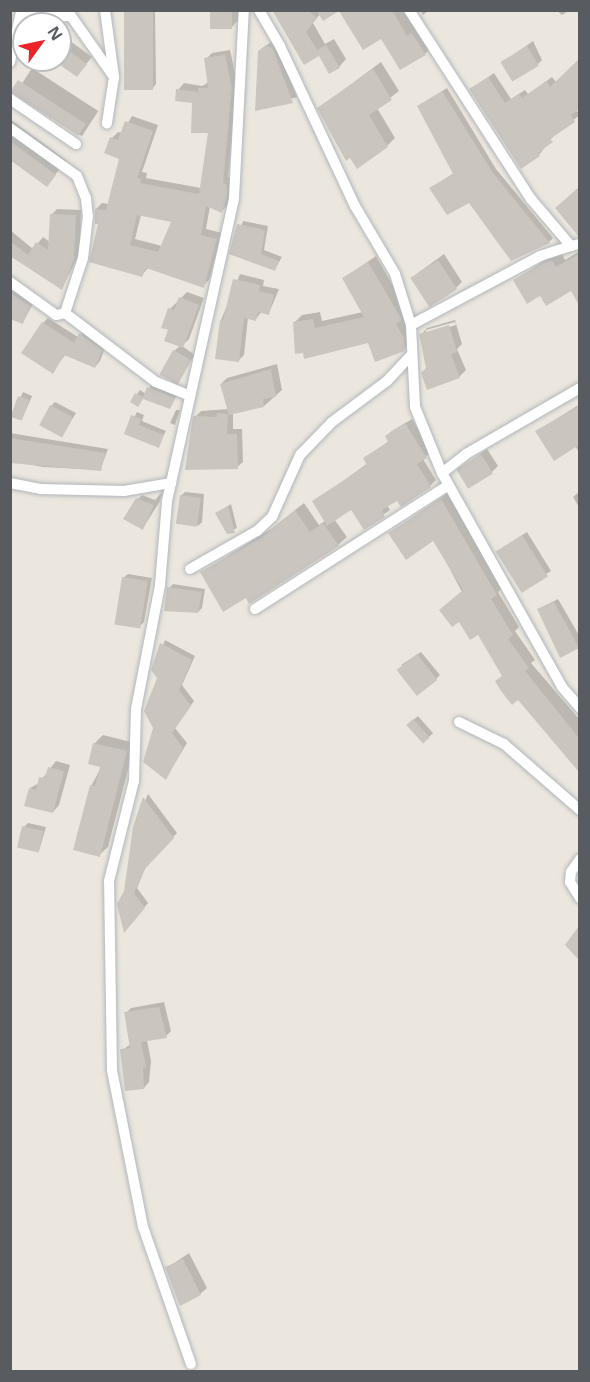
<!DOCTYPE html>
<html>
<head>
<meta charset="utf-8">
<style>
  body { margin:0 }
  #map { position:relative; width:590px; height:1382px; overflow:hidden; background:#ece7de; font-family:"Noto Sans",sans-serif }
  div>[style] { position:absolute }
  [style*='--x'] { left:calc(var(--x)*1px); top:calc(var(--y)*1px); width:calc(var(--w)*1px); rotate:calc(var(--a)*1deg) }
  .shadow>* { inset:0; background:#0003; transform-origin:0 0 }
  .building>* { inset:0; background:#cbc5c0; transform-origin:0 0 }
  .roads { filter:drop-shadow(0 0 2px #b2b6ba) drop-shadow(0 0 2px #b2b6ba) }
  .street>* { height:10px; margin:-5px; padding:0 5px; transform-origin:5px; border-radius:5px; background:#fff }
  span { translate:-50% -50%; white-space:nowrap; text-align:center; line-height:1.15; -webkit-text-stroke:4.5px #fff; paint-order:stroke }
  .frame { position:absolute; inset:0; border:12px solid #585c60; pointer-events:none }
  .north { position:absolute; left:12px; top:12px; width:60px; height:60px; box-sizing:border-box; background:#fff; border:2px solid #bcbebf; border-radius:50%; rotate:57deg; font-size:16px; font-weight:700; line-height:24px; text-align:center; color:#585c60 }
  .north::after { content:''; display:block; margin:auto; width:21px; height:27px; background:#ed232a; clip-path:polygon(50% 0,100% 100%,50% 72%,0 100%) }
</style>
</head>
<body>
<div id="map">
  <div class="shadow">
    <div style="clip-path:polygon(125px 10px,155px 10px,156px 84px,152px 89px)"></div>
    <div style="clip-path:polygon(211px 10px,238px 10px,238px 20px,232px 27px)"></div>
    <div style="clip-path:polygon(274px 10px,337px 10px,320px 14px,313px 23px,325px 44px,334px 39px,346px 59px,339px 67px,319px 54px)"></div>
    <div style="clip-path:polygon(340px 10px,405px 10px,433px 46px,425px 54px)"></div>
    <div style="clip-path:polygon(420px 10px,428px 10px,428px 11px,423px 15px)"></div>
    <div style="clip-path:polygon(556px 10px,570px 10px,562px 15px)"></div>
    <div style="clip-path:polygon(62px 35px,92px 57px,77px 75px,56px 60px,60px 60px)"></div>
    <div style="clip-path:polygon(533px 41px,542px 60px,536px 66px,503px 62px)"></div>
    <div style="clip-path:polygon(271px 42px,277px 45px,297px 97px,257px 109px,264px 47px)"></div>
    <div style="clip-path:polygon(evenodd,230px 50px,237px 82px,228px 177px,233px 179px,228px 205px,222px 211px,210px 206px,206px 229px,222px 233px,209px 280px,203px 286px,149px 267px,142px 275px,100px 223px,96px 209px,102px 203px,109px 204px,121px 158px,112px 138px,118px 132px,122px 133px,132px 116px,158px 125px,142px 172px,147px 173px,146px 178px,201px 188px,209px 132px,193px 102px,178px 90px,184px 83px,202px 86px,209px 82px,206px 59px,212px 53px,230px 50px,141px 215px,173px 220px,162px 246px,135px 239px,141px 215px)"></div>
    <div style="clip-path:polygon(580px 59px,580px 107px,576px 110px,580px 115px,555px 134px,539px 155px,471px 89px,494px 73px,511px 99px,525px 90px,528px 94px,552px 77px,556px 82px)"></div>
    <div style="clip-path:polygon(381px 62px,399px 91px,377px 108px,395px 138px,387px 146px,319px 108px)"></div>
    <div style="left:32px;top:68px;width:79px;height:30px;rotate:33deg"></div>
    <div style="clip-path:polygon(447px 88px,496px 169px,553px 238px,549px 242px,470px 202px,431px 188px,454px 173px,419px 106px)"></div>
    <div style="clip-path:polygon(10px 119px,67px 161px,46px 185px,10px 158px)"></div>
    <div style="clip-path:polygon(580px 188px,580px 231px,557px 208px)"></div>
    <div style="clip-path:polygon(57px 209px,81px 210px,80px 253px,62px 288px,10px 255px,10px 230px,33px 249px,43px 237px,50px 242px,51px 215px)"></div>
    <div style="clip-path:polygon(243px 221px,268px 226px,264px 250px,282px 257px,275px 269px,231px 253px)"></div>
    <div style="clip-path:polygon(580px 251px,580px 291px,574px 294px,572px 289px,541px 294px,515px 280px,553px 255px,561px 252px,565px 260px)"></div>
    <div style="clip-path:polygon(444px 254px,462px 282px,456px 288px,411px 278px)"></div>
    <div style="clip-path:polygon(376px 256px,408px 312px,412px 342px,404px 349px,369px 341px,305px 358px,294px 323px,302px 315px,320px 312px,322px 321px,363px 312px,344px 278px)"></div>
    <div style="clip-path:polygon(240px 274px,264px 280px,263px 286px,279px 289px,269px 313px,262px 311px,256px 319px,248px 318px,244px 355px,238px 361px,221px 320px)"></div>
    <div style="clip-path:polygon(10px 289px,34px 302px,23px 322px,10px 317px)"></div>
    <div style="clip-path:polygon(187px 292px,204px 298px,189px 339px,182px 346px,195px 355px,178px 381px,174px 351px,181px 345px,170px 330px,170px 309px)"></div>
    <div style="clip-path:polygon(48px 318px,78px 337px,86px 329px,106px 345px,100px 361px,95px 367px,66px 354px,52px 372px,43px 323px)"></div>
    <div style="clip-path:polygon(evenodd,455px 320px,462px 344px,457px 349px,466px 370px,459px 377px,428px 368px,421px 335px,427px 328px,455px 320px,455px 322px,456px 325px,426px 334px,426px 330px,455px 322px)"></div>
    <div style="clip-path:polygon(277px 364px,282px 390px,264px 406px,233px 413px,233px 429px,242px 429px,243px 462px,237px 467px,195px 417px,201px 411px,228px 409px,221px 384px,227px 378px)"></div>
    <div style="clip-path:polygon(151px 385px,177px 395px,170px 408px,144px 397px,138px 405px,132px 401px,140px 390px,146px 394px)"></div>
    <div style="left:23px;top:392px;width:10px;height:25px;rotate:24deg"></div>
    <div style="clip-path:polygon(55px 402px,76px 413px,62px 436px,51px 406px)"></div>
    <div style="clip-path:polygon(580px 404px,580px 453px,575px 446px,537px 431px)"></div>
    <div style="clip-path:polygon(176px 410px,180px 410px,175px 425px,170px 423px)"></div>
    <div style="clip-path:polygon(137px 412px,144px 415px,142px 421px,166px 431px,158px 446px,126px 433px)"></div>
    <div style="clip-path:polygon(412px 419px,432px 451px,423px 459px,436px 480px,430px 486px,387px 505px,390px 510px,364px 528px,352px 508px,334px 519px,347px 537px,338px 545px,246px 596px,202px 572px,271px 529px,304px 503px,319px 525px,325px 521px,314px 502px,368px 463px,365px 458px,389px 441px,386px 436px,392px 431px)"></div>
    <div style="clip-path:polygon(10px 433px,108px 449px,100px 470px,43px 467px,10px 461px)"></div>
    <div style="clip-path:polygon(487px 449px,498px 466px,492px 472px,466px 464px)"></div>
    <div style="clip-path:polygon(580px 491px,580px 509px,573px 497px)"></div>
    <div style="clip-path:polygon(162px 492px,160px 501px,143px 528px,138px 499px,142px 495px,155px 500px)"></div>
    <div style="clip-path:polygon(185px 492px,204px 494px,202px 522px,198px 526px,181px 496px)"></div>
    <div style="clip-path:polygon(448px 493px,503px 587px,498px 592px,519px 627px,515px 631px,535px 660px,531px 663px,580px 720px,580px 772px,518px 698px,434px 539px,390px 533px)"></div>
    <div style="clip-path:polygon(231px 504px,237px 528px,228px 532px,220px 511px)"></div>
    <div style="clip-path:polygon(527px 532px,551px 571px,522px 590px,502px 548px)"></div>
    <div style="clip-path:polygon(128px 574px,152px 578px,144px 622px,140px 626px,123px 578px)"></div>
    <div style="clip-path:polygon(173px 584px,205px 589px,202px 608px,198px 612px,169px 588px)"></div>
    <div style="clip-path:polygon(558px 599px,580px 637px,580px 647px,561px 656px,538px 609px)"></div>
    <div style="clip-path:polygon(165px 640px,195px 656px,182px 685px,194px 701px,175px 728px,187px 743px,166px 778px,155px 728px,158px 677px,153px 670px)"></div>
    <div style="clip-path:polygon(421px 652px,440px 675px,436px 679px,401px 665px)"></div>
    <div style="left:418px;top:716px;width:23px;height:13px;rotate:49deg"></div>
    <div style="clip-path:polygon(103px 735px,135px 743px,108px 847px,99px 855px,91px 786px,102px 766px,90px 763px,95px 743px)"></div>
    <div style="clip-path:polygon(56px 761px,70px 765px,59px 805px,53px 812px,30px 788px,39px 783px)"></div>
    <div style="clip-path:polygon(148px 794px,177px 833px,147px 864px,137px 888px,148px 903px,124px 930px,134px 827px)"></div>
    <div style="clip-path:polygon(28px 823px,46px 827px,39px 851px,24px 827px)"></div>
    <div style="clip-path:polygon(164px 1002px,171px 1031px,166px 1036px,147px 1040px,151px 1061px,149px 1082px,144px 1088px,122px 1050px,131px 1044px,126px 1013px,131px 1008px)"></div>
    <div style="clip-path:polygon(189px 1253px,207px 1288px,200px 1294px,167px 1268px)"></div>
  </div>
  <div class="building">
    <div style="left:124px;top:10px;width:29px;height:80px"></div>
    <div style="left:210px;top:10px;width:22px;height:19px"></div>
    <div style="clip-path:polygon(272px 10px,307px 10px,317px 18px,306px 32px,317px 50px,326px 45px,340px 68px,329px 74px,319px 56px,304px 65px)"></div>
    <div style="clip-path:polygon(316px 10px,392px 10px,407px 36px,412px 33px,426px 55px,400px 70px,381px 39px,363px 50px,339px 11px,323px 21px)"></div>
    <div style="clip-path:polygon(60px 44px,87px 64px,77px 77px,60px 65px)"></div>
    <div style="clip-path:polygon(266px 45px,273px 49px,293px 103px,255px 111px,258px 51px)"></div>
    <div style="left:527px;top:46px;width:23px;height:31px;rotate:59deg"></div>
    <div style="clip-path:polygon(evenodd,225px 55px,232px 88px,223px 183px,227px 185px,227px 197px,222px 213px,206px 206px,201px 235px,217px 239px,204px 288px,146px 268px,142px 277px,89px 262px,98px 224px,95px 224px,95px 209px,106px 210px,119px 159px,104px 153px,110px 137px,118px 140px,125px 121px,153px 131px,137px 178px,141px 179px,140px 183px,199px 194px,208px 133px,191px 133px,192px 103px,175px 101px,176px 89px,198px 92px,198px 88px,208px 88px,204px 58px,225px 55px,137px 215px,171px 222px,158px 252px,130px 245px,137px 215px)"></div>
    <div style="clip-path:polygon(579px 59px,579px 109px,571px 115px,575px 122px,550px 139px,553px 142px,538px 153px,540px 156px,521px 169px,469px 89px,488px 77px,505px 103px,519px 94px,522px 98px,547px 81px,550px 87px)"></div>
    <div style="clip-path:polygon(373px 69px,392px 100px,369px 115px,388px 147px,357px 169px,350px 158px,346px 161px,317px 108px)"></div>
    <div style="left:18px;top:80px;width:81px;height:14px;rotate:33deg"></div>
    <div style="clip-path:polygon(442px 91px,493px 173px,550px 243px,511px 261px,469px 203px,447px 215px,429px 188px,453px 174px,417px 106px)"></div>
    <div style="clip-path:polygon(10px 141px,56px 175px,47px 187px,10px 160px)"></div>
    <div style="clip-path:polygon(579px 187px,579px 237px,555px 208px)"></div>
    <div style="clip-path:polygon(50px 214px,76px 215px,74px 260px,62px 290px,10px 256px,10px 241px,28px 255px,36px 242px,48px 250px)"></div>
    <div style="clip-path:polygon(237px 224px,265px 230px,261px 254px,279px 261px,275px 271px,229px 254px)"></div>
    <div style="clip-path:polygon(579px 254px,579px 305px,571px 291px,546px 306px,540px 296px,527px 304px,513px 280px,543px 263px,552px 260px,556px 267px)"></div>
    <div style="left:438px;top:260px;width:35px;height:33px;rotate:57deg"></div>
    <div style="clip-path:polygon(368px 262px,402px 320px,396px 324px,404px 338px,405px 351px,375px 362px,368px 343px,304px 359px,303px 353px,295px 354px,293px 322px,313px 319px,315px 328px,364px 317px,342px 278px)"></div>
    <div style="clip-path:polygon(233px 279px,260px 285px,259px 291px,274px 295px,269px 315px,258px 312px,256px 321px,244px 318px,239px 362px,215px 359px,220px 320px,223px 320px)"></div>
    <div style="clip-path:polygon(10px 293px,30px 306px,23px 324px,10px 319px)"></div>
    <div style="clip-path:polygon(179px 297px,199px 305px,183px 348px,164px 341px,168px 330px,161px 328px,168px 308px,174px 310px)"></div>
    <div style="clip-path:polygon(42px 322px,74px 343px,79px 333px,102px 350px,95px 368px,64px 355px,53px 374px,21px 353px)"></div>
    <div style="clip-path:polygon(449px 325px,457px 352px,451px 354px,460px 378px,427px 390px,421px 373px,426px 368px,419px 334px)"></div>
    <div style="left:173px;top:350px;width:21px;height:28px;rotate:29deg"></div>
    <div style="clip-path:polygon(271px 369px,276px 397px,263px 399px,264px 407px,229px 415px,220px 384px)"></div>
    <div style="clip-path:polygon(147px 387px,175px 398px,170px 409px,143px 399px,138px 407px,130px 402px,135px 393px,143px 397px)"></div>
    <div style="left:18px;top:396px;width:12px;height:22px;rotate:20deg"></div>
    <div style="left:50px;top:405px;width:26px;height:23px;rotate:28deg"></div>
    <div style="clip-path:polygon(579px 406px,579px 445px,554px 461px,535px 431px)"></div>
    <div style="clip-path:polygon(217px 413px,228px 414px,227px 434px,237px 434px,238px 469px,185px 470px,193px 416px,217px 417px)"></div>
    <div style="clip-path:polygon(131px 415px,141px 419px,139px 425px,164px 435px,159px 448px,124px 434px)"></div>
    <div style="clip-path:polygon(405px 423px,427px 458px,417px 464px,431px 487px,401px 507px,397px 501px,382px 510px,385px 517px,364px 530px,351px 510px,327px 526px,312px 501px,367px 465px,363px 458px,388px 442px,385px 436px)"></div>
    <div style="clip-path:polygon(10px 438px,105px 453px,101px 471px,10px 463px)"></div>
    <div style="left:481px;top:454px;width:23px;height:29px;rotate:59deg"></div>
    <div style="left:180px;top:495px;width:21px;height:29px;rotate:8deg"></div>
    <div style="clip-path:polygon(136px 498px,154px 505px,143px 530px,123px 519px)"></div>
    <div style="clip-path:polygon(441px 499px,497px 595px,491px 599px,513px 635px,508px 639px,529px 668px,525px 671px,579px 738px,579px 772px,518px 700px,512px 705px,501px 691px,495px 681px,502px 676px,478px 635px,470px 640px,459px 622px,452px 627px,439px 610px,463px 590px,433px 541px,406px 560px,388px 533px)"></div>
    <div style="clip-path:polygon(228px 506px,235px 533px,227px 534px,215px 513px)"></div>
    <div style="clip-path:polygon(295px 510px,310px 532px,323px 523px,339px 546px,249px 604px,246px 598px,223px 612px,200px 572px,261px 538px)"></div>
    <div style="left:522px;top:535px;width:49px;height:31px;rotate:58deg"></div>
    <div style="left:122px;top:577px;width:26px;height:48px;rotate:9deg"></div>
    <div style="clip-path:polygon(167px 587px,202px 592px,198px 613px,164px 611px)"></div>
    <div style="clip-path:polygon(554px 602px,579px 648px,560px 658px,537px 609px)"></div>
    <div style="clip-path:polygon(160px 643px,192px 660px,179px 690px,191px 706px,172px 733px,183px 748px,166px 780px,143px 762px,153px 728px,144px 711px,157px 678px,151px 670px)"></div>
    <div style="left:417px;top:654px;width:33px;height:26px;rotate:52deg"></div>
    <div style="left:413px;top:719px;width:25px;height:9px;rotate:48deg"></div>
    <div style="clip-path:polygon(93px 743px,127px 751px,100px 857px,73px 850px,90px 785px,95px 786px,100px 767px,88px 764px)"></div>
    <div style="clip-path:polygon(48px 767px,64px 771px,53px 813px,24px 806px,29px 788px,36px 790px,39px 777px,45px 778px)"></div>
    <div style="clip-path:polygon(143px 797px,174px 838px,144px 870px,134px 893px,145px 908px,124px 933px,117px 904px,124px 891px,133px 827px)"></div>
    <div style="left:22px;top:826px;width:22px;height:22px;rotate:13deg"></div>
    <div style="clip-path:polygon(579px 926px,579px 960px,565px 945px)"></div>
    <div style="clip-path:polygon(159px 1007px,167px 1038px,141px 1042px,146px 1067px,143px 1068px,144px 1089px,125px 1091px,120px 1049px,130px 1048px,124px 1012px)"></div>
    <div style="clip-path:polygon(183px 1259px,201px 1295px,180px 1306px,165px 1267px)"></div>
  </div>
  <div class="roads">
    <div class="street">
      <div style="--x:105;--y:10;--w:68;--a:82.3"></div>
      <div style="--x:114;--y:77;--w:47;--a:98.7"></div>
      <div style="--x:259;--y:10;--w:42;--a:59.7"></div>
      <div style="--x:280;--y:46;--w:177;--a:64.9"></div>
      <div style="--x:355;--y:206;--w:79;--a:59.5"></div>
      <div style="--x:395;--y:274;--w:53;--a:72.6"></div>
      <div style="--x:411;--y:325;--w:82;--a:87.2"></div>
      <div style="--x:415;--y:407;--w:71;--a:67.8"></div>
      <div style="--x:442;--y:473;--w:245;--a:60.7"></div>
      <div style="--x:562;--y:687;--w:28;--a:49"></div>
      <div style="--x:409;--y:10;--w:225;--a:57.2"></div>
      <div style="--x:531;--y:199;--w:62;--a:49.6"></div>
      <div style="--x:571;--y:246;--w:9;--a:-13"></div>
      <div style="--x:20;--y:17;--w:51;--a:-1.1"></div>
      <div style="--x:71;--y:16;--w:75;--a:54.8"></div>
      <div style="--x:10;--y:62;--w:51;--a:-77.6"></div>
      <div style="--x:10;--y:99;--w:80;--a:34.3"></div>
      <div style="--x:10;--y:128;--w:82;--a:35.6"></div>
      <div style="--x:77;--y:176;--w:24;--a:68"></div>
      <div style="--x:86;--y:198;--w:18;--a:84"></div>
      <div style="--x:88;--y:216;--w:42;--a:96.8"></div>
      <div style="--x:83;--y:258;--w:58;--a:108.1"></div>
      <div style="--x:65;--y:313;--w:9;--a:167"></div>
      <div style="--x:56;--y:315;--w:57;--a:-144.3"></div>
      <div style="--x:65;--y:313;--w:114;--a:37.2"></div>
      <div style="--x:156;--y:382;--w:37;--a:22"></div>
      <div style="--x:411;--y:325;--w:146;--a:-28.1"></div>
      <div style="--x:540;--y:256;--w:33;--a:-18"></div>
      <div style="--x:442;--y:473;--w:31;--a:-38"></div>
      <div style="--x:466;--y:454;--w:132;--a:-30.1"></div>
      <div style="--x:10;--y:483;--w:32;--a:11"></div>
      <div style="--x:41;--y:489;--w:83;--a:1.4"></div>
      <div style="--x:124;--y:491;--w:48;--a:-9.7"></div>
      <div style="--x:190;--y:569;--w:77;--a:-29.6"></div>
      <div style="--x:257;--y:531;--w:21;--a:-43"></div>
      <div style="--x:272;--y:517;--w:68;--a:-65.7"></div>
      <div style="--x:300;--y:455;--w:46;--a:-45.9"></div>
      <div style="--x:332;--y:422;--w:69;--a:-36.7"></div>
      <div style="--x:387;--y:381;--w:34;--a:-47"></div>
      <div style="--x:255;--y:609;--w:230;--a:-32.6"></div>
      <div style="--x:459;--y:722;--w:50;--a:26.1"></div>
      <div style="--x:504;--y:744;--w:101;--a:41"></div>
      <div style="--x:580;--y:859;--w:16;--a:125"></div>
      <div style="--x:571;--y:872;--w:10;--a:96"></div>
      <div style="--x:570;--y:882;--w:19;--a:58"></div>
      <div style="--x:191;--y:1364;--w:145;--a:-109.3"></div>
      <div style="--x:143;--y:1227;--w:160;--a:-101.2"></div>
      <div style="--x:112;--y:1070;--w:189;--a:-90.9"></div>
      <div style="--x:109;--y:881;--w:103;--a:-76"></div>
      <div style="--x:134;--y:781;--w:72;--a:-88.4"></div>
      <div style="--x:136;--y:709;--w:126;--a:-79"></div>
      <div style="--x:160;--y:585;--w:84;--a:-85.2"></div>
      <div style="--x:167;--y:501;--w:310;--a:-77.5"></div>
      <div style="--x:234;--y:198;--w:188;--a:-87"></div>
    </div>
  </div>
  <div class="frame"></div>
  <div class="north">N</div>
</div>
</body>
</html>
